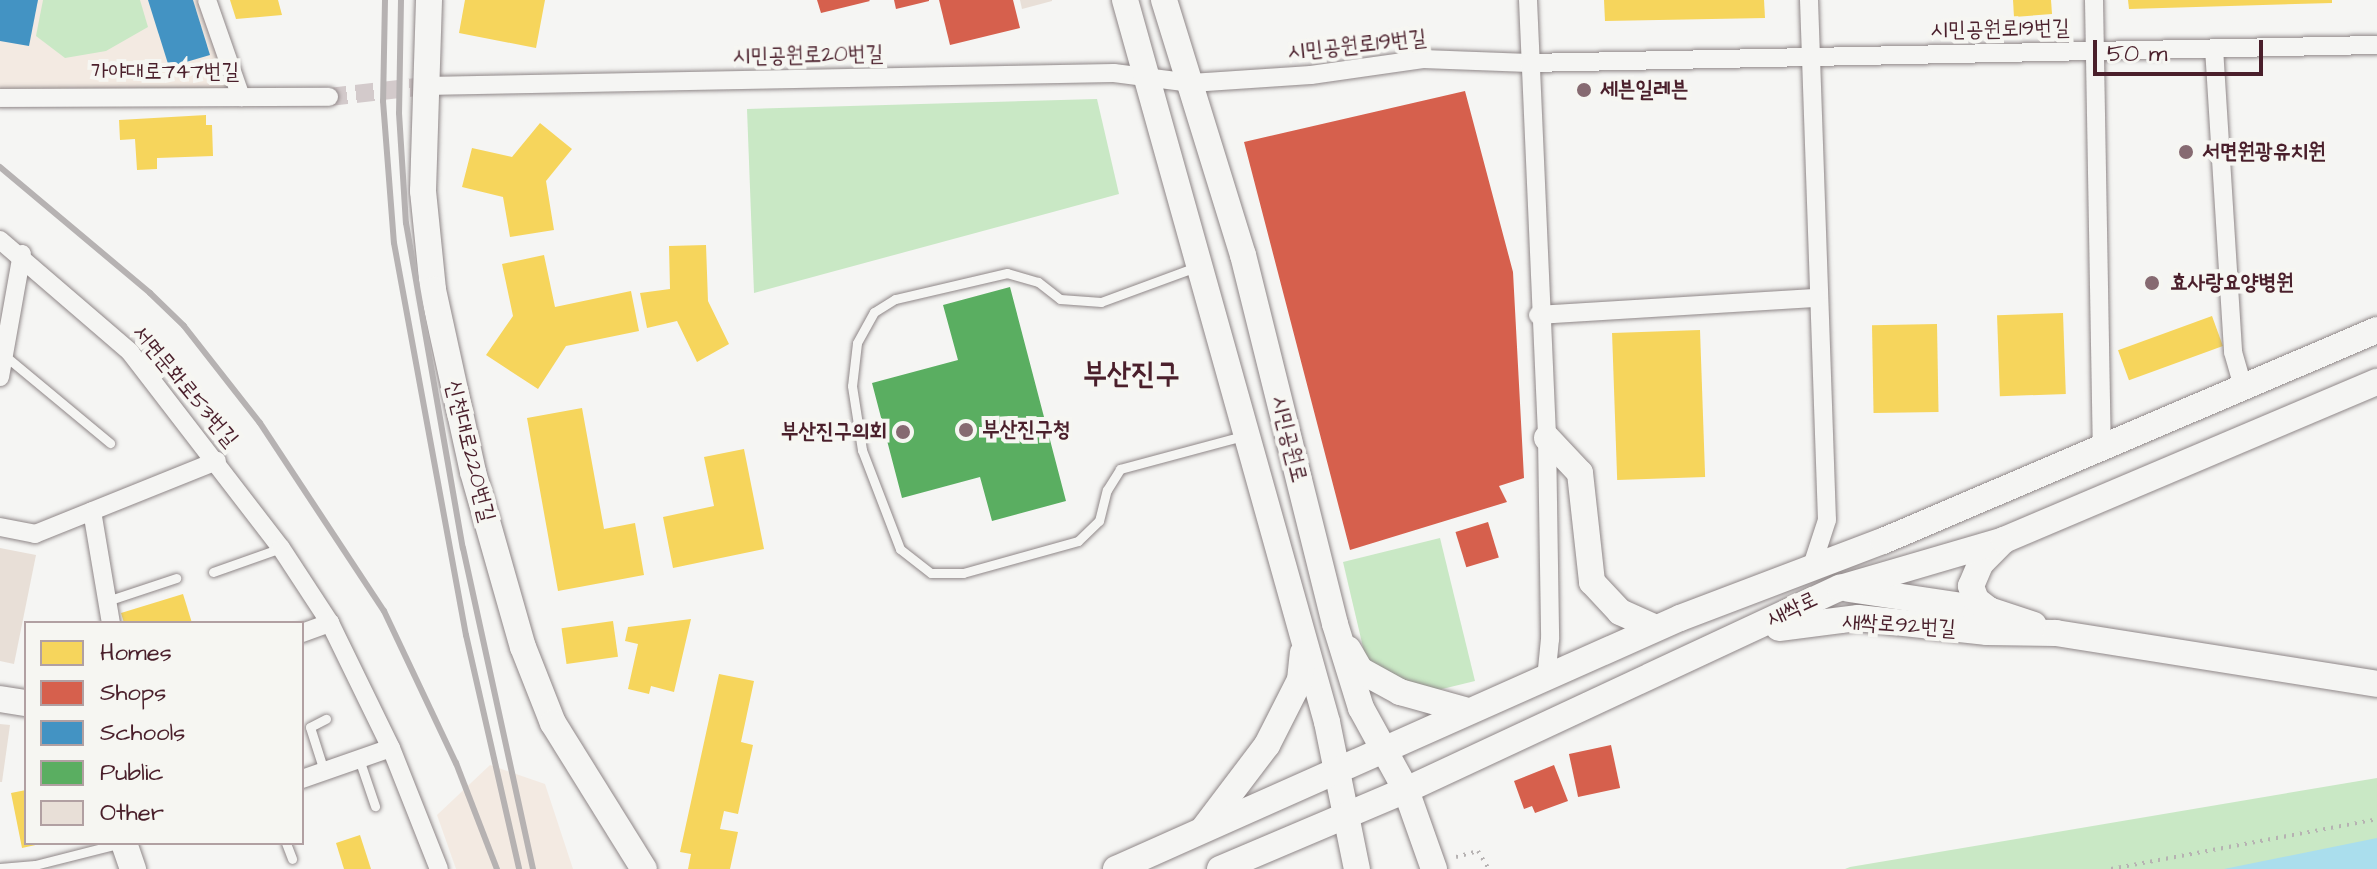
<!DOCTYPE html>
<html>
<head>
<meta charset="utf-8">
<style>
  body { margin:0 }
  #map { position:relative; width:2377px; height:869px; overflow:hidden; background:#f5f5f3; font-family:"Architects Daughter","Poor Story",sans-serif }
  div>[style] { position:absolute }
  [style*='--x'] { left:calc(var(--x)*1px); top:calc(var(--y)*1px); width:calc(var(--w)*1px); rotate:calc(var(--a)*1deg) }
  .built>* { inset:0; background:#f3eae2 }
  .green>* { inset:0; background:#c9e8c5 }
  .water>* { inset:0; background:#aadeed }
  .homes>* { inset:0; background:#f6d55c; transform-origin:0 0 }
  .shops>* { inset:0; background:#d6604d; transform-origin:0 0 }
  .schools>* { inset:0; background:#4393c3 }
  .public>* { inset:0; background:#5aae61 }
  .building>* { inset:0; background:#e8dfd7 }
  .street-tunnel>* { height:18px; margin-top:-9px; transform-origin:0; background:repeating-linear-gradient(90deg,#d3cacb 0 18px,transparent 0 27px) }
  .path>* { height:4px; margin-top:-2px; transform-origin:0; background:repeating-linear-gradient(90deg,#b6b2b2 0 2px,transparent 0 8px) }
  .roads { filter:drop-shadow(0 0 2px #8f8788) drop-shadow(0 0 2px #8f8788) }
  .lane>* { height:9px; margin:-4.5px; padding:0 4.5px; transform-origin:4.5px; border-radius:4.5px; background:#f5f5f3 }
  .street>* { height:18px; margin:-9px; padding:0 9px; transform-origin:9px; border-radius:9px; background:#f5f5f3 }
  .secondary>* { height:26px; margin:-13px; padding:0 13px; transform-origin:13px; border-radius:13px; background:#f5f5f3 }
  .rail>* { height:6px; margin:-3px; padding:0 3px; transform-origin:3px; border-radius:3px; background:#b6b2b2 }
  .dots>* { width:22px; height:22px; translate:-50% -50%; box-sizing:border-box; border:4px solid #f6f6f2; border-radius:50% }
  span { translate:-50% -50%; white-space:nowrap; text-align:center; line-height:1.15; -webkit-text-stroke:8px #f6f6f2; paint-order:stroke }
  .street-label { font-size:22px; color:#4a1f2b }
  .poi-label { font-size:22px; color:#4a1f2b; font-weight:700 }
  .left { translate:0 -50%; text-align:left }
  .right { translate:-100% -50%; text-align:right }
  .district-label { font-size:30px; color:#4a1f2b; font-weight:700 }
  .legend { position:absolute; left:24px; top:621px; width:280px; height:224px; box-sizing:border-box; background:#f6f6f2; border:2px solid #b1a0a2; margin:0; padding:10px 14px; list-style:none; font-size:24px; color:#4a1f2b }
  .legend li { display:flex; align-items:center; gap:16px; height:40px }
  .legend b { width:40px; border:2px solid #b1a0a2 }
  .scale { position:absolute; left:2093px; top:40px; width:170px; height:36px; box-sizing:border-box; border:4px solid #4a1f2b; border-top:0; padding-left:10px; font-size:24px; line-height:28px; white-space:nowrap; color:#4a1f2b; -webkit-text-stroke:6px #f6f6f2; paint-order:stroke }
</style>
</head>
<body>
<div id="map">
  <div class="built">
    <div style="clip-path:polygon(0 0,208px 0,241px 97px,0 98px)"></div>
    <div style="clip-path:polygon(490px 765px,545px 784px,573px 869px,456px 869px,437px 815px)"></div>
  </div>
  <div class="green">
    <div style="clip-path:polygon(43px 0,140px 0,148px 27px,106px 51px,65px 58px,36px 36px)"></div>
    <div style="clip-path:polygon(1097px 99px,1119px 194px,754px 293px,747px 109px)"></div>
    <div style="clip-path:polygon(1440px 538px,1475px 681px,1434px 691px,1376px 671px,1366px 660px,1343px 562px)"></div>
    <div style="clip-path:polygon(2377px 778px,2377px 869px,1845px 869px,1850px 867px)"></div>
  </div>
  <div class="water">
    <div style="clip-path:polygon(2377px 838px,2377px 869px,2224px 869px)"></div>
  </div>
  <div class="homes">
    <div style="clip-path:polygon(230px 0,278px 0,282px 15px,236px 19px)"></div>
    <div style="clip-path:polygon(465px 0,545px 0,536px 48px,459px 33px)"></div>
    <div style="clip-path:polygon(1604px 0,1764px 0,1765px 18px,1605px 21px)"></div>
    <div style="clip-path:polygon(2013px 0,2051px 0,2052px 14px,2014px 17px)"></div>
    <div style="clip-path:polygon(2128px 0,2332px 0,2332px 3px,2129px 9px)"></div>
    <div style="clip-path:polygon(206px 115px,206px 125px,212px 125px,213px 156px,157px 158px,157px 169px,137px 170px,135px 139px,120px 140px,119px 120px)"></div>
    <div style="clip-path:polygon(540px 123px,572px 149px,546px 181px,554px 230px,510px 237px,503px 197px,462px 187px,472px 148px,512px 157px)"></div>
    <div style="clip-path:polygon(706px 245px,708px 301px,729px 344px,697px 362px,677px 321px,647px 328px,640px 293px,670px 289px,669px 246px)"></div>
    <div style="clip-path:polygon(544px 255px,555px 307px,631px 291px,639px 331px,566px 346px,538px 389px,486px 355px,513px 316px,502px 264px)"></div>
    <div style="left:2063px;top:313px;width:81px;height:66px;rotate:88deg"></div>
    <div style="left:2212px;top:316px;width:32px;height:100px;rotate:70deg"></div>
    <div style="left:1937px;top:324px;width:88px;height:65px;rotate:89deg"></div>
    <div style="left:1700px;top:330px;width:147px;height:88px;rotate:88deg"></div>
    <div style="clip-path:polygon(582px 408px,604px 529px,635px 523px,644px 575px,558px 591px,527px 418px)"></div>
    <div style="clip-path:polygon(744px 449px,764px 549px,673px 568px,663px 517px,714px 506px,704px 457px)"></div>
    <div style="clip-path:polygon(183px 594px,192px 623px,124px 623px,121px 613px)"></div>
    <div style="clip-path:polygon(691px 619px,674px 692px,651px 686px,649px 694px,628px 689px,638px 644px,625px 641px,628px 627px)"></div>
    <div style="left:613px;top:621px;width:36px;height:52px;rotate:82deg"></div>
    <div style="clip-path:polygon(719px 674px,754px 681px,741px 742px,753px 745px,738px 814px,724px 811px,720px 829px,738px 832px,730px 869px,688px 869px,691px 854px,680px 852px)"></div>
    <div style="clip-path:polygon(26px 790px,26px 843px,40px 844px,22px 848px,11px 793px)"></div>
    <div style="clip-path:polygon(360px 835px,371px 869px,344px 869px,336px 843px)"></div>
  </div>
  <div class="shops">
    <div style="clip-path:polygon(817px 0,869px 0,870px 1px,821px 13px)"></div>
    <div style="clip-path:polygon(894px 0,929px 0,929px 1px,896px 9px)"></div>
    <div style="clip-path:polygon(939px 0,1013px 0,1020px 28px,950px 45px)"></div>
    <div style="clip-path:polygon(1465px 91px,1513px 272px,1524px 478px,1499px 486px,1507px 502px,1350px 550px,1244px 142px)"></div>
    <div style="left:1488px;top:522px;width:37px;height:34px;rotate:73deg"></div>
    <div style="left:1611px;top:745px;width:44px;height:43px;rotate:78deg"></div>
    <div style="clip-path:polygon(1554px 765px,1568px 801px,1535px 813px,1532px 806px,1524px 809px,1514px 781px)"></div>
  </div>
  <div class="schools">
    <div style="clip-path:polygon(0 0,38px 0,29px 46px,0 41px)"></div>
    <div style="clip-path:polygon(148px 0,193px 0,210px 55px,169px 67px)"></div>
  </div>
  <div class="public">
    <div style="clip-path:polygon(1010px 287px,1066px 501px,992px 521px,980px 477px,902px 498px,872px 383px,958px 360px,943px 305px)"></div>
  </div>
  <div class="building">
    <div style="clip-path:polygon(1020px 0,1052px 0,1052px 1px,1022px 9px)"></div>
    <div style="clip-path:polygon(0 548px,36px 555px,14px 664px,0 661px)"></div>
    <div style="clip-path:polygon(0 724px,10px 725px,2px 782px,0 782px)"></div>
  </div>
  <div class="street-tunnel">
    <div style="--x:329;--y:97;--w:97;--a:-6.5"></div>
  </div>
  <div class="path">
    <div style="--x:1456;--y:857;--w:23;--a:-15"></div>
    <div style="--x:1478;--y:851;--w:21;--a:59"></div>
    <div style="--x:2111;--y:869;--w:271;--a:-10.6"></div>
  </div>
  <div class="roads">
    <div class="lane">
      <div style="--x:1196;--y:267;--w:101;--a:159.8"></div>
      <div style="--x:1101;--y:302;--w:41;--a:-175.8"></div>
      <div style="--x:1060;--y:299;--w:28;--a:-142"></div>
      <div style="--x:1038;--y:282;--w:32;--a:-164"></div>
      <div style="--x:1007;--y:273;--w:115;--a:166.9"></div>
      <div style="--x:895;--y:299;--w:25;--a:148"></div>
      <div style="--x:874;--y:312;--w:35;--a:119"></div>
      <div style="--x:857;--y:343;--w:43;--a:96.6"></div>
      <div style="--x:852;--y:386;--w:65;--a:81.1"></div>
      <div style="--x:862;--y:450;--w:106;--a:69"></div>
      <div style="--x:900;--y:549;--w:39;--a:38"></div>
      <div style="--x:931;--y:573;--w:32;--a:0"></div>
      <div style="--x:963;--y:573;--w:119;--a:-15.5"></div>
      <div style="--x:1078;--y:541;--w:29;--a:-44"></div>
      <div style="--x:1099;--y:521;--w:32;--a:-76"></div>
      <div style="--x:1107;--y:490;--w:25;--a:-58"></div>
      <div style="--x:1120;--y:469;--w:127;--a:-15"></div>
      <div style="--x:4;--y:355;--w:138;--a:39.7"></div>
      <div style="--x:213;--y:572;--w:72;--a:-19.4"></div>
      <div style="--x:107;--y:601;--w:73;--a:-18.4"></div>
      <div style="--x:359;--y:759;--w:50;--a:71.2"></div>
      <div style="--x:324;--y:771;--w:46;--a:-107.7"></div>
      <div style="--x:310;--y:727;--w:18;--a:-27"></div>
      <div style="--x:286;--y:843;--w:17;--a:69"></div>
      <div style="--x:0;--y:868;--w:35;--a:-5"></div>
      <div style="--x:35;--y:865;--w:89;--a:-14.3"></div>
    </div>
    <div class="street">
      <div style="--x:207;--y:0;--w:103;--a:70.7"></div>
      <div style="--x:1528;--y:0;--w:438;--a:87.5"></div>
      <div style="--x:1547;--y:438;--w:201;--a:89.1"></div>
      <div style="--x:1550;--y:639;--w:40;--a:95.7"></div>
      <div style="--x:1809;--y:0;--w:520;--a:88.02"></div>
      <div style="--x:1827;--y:520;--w:48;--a:108.1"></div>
      <div style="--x:2094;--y:0;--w:447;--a:89"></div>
      <div style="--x:2214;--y:48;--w:305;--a:86.4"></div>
      <div style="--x:2233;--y:352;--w:36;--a:74"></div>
      <div style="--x:425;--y:86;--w:689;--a:-1.08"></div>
      <div style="--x:1114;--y:73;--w:78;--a:7.4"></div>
      <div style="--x:1191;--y:83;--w:120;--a:-3.8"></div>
      <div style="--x:1311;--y:75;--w:113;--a:-8.1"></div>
      <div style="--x:1423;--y:59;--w:106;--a:2.2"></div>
      <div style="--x:1529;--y:63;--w:848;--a:-1.22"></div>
      <div style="--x:0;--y:98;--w:329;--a:-0.2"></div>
      <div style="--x:0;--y:240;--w:172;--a:40.7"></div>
      <div style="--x:130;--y:352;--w:247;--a:52.4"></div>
      <div style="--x:281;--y:548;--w:90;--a:56.8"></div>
      <div style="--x:330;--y:623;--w:139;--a:64"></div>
      <div style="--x:391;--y:748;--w:130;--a:68.4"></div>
      <div style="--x:1538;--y:315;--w:280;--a:-3.5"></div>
      <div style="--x:0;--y:377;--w:125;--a:-79.9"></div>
      <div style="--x:92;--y:511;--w:114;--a:80.4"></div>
      <div style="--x:0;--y:527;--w:36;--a:11"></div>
      <div style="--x:35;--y:534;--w:196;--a:-21.9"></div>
      <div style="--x:302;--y:633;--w:30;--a:-20"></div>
      <div style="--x:302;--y:779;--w:94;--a:-19.2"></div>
    </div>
    <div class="secondary">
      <div style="--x:429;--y:0;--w:191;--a:91.8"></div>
      <div style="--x:423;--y:191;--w:100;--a:84.2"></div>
      <div style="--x:433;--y:290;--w:186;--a:77.6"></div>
      <div style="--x:473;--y:472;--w:182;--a:74.1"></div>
      <div style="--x:523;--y:647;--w:82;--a:68.5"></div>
      <div style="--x:553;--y:723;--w:172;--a:58.1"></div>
      <div style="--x:1125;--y:0;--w:750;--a:74.37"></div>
      <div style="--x:1327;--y:722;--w:150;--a:78.5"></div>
      <div style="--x:1164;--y:0;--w:267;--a:72.8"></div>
      <div style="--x:1243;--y:255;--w:380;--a:76"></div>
      <div style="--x:1335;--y:624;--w:88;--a:72.8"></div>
      <div style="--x:1361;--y:708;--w:94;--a:61.2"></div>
      <div style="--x:1406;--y:790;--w:84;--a:70.5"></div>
      <div style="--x:1547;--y:438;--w:48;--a:46.7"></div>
      <div style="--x:1580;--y:473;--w:110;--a:83.7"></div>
      <div style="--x:1592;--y:582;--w:41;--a:47"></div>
      <div style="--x:1620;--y:612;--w:39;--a:24"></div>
      <div style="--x:1849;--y:589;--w:142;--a:8.5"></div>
      <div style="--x:1989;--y:610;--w:47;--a:18.4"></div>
      <div style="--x:1989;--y:610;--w:16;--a:-142"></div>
      <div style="--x:1976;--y:600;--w:15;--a:-110"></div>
      <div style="--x:1971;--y:586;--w:25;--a:-67"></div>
      <div style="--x:1981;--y:563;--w:33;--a:-45"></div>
      <div style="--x:1779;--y:628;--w:80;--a:-7.2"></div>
      <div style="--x:1858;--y:618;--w:130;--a:6.2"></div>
      <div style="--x:1987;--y:632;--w:69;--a:0.8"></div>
      <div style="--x:2056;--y:633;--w:325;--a:9"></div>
      <div style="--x:1348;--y:649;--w:24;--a:60"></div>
      <div style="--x:1360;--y:670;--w:46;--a:28.8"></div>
      <div style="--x:1400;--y:692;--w:67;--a:15.5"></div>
      <div style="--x:0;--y:699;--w:26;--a:9"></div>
      <div style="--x:1204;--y:828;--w:104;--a:-52.8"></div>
      <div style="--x:1267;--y:745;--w:73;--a:-63.1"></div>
      <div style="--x:1300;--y:680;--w:27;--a:-84"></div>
      <div style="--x:124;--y:843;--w:28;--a:71"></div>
      <div style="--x:1116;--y:869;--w:617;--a:-23.99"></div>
      <div style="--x:1680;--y:618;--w:217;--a:-20.8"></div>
      <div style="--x:1883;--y:541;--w:537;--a:-23.13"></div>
      <div style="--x:1220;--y:869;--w:202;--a:-23"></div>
      <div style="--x:1406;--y:790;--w:479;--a:-25"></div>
      <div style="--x:1840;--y:588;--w:171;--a:-16.3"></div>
      <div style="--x:2004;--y:540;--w:405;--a:-23"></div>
    </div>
  </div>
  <div class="rail">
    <div style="--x:385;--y:0;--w:101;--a:91.1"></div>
    <div style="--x:383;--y:101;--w:142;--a:85.6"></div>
    <div style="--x:394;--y:243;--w:399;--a:79.6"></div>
    <div style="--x:466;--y:635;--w:240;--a:77.2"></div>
    <div style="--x:401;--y:0;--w:113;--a:91"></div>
    <div style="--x:399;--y:113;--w:110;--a:86.4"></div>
    <div style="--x:406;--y:223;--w:330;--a:80.1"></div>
    <div style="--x:463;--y:548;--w:329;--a:77.7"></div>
    <div style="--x:0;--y:167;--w:196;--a:40"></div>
    <div style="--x:150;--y:293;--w:47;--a:44.1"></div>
    <div style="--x:184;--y:326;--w:123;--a:51.9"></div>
    <div style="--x:260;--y:423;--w:225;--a:56.6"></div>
    <div style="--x:384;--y:611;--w:168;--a:64.7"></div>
    <div style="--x:456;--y:763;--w:114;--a:68.9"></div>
  </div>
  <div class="dots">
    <div style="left:1584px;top:90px;background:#866a71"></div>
    <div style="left:2186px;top:152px;background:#866a71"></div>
    <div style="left:2152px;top:283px;background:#866a71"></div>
    <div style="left:966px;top:430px;background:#866a71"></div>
    <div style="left:903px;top:432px;background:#866a71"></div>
  </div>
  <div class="street-label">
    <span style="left:2000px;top:29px;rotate:-1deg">시민공원로19번길</span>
    <span style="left:1357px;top:45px;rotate:-6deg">시민공원로19번길</span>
    <span style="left:808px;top:55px;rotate:-1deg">시민공원로20번길</span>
    <span style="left:165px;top:72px">가야대로747번길</span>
    <span style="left:185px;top:386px;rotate:50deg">서면문화로53번길</span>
    <span style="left:1289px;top:439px;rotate:76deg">시민공원로</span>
    <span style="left:470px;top:451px;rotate:76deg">신천대로220번길</span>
    <span style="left:1792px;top:609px;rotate:-25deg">새싹로</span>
    <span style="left:1899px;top:625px;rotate:4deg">새싹로92번길</span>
  </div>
  <div class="poi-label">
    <span class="left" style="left:1600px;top:90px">세븐일레븐</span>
    <span class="left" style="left:2202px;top:152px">서면원광유치원</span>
    <span class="left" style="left:2170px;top:283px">효사랑요양병원</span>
    <span class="left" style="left:982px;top:430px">부산진구청</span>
    <span class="right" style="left:887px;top:432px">부산진구의회</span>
  </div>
  <div class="district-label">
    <span style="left:1131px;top:374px">부산진구</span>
  </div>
  <ul class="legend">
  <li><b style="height:22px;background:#f6d55c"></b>Homes</li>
  <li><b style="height:22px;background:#d6604d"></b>Shops</li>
  <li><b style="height:22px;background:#4393c3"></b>Schools</li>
  <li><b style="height:22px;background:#5aae61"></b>Public</li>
  <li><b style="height:22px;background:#e8dfd7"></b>Other</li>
  </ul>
  <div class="scale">50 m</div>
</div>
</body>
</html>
